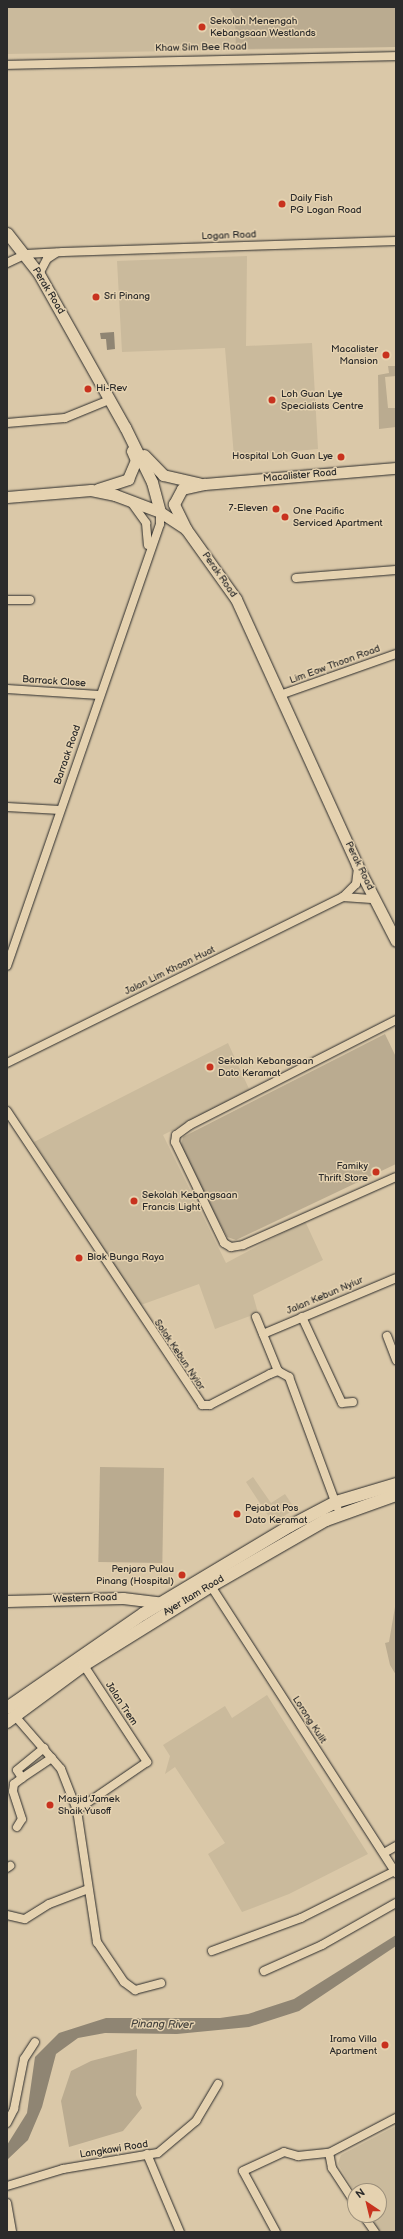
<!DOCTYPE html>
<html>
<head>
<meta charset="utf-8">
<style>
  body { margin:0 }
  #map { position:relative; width:403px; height:2239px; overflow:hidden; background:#dac8a8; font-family:"Balsamiq Sans",sans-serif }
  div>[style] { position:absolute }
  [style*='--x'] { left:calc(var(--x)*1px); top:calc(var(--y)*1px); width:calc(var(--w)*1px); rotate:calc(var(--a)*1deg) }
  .built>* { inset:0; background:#caba9c }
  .green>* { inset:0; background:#baab90; transform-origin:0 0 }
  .water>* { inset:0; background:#8f8573 }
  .roads { filter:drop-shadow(0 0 1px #2b2b2b) drop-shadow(0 0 1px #2b2b2b) }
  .street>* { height:8px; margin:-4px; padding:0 4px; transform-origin:4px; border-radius:4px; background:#e5d2b0 }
  .secondary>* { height:11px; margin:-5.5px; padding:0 5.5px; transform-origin:5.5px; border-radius:5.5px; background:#e5d2b0 }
  .primary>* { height:12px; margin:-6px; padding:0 6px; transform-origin:6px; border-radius:6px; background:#e5d2b0 }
  .dots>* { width:11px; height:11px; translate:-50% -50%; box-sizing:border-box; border:2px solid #e5d2b0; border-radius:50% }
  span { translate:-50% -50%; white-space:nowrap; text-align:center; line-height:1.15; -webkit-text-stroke:3px #e5d2b0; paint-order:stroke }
  .poi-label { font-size:10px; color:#2b2b2b }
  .left { translate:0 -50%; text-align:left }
  .right { translate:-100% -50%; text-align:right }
  .street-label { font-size:10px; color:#2b2b2b }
  .water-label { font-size:11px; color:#44423d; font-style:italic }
  .frame { position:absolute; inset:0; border:8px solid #2b2b2b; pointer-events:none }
  .north { position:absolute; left:347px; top:2183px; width:40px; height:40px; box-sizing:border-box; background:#e5d2b0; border:1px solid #9b8f7b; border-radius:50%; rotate:325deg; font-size:11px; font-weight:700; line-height:16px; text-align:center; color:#2b2b2b }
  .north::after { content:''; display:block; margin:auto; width:14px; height:18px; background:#c8321e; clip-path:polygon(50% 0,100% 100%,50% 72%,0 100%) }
</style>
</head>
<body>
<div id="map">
  <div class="built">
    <div style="clip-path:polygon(7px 7px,396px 7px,396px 47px,7px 54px)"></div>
    <div style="clip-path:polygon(247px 256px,246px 346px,312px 343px,318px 449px,234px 457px,225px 348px,122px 352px,117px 261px)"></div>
    <div style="clip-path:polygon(228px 1043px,250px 1091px,163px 1135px,226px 1263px,305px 1221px,323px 1260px,253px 1295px,258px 1313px,215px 1329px,199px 1284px,138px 1306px,34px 1142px)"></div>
    <div style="clip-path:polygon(253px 1477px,271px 1503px,285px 1494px,295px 1509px,273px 1523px,246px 1482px)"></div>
    <div style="clip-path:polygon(267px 1695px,368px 1854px,289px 1894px,242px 1912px,208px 1854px,225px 1843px,175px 1767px,165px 1774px,170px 1756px,163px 1745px,225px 1706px,232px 1718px)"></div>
    <div style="clip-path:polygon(396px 2126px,396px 2232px,380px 2232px,370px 2215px,379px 2215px,379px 2191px,355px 2192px,338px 2164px,341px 2155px)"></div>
  </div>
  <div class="green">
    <div style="clip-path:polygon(229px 7px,396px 7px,396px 47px,236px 49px,235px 17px)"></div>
    <div style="clip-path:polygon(388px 366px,396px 366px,396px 376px,385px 377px,388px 408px,396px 408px,396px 427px,379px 429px,378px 375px,389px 373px)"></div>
    <div style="clip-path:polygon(385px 1034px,396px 1057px,396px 1164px,236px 1240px,227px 1237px,180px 1149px,183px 1137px)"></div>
    <div style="left:100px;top:1467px;width:64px;height:95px;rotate:1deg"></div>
    <div style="clip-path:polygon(396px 1601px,396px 1675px,390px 1665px,385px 1643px,389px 1642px)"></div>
    <div style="clip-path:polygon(137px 2049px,136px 2095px,142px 2108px,123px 2131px,69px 2147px,61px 2101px,71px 2071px,91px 2061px)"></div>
  </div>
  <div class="water">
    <div style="clip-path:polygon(114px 332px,115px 349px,107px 350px,106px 339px,101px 339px,100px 333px)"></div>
    <div style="clip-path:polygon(396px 1935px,396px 1946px,299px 2011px,249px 2027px,177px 2034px,105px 2033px,78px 2038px,56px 2054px,42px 2107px,28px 2140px,7px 2160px,7px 2145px,27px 2113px,35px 2057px,59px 2033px,106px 2018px,220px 2018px,248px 2014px,294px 1999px)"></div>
  </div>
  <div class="roads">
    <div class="street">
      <div style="--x:7;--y:65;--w:389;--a:-1.3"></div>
      <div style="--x:7;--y:263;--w:21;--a:-25"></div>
      <div style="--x:26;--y:254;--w:37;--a:-3"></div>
      <div style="--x:63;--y:252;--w:333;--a:-1.9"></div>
      <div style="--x:39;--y:274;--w:17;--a:-62"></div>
      <div style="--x:47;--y:259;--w:11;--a:-34"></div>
      <div style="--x:7;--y:423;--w:58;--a:-4.9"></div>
      <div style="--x:65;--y:418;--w:48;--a:-22.2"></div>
      <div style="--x:131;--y:502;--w:26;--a:54"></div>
      <div style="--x:146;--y:523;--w:22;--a:85"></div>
      <div style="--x:296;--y:578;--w:100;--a:-4.6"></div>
      <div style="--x:7;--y:600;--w:23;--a:0"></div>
      <div style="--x:7;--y:689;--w:92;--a:3.7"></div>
      <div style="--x:280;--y:695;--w:123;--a:-19.5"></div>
      <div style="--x:7;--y:807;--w:53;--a:3.2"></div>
      <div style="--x:343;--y:897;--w:32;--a:4"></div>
      <div style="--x:7;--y:966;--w:468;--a:-70.9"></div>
      <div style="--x:160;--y:524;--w:12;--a:-90"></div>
      <div style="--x:396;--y:1020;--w:231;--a:153"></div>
      <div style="--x:190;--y:1125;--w:17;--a:144"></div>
      <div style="--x:176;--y:1135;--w:7;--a:98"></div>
      <div style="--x:175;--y:1142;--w:112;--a:64.1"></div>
      <div style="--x:224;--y:1243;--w:8;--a:30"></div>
      <div style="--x:231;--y:1247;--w:12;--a:-9"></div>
      <div style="--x:243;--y:1245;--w:167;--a:-24"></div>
      <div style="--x:7;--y:1063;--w:375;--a:-26.3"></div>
      <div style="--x:343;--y:897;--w:18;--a:-45"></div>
      <div style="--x:356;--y:884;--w:17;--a:-83"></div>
      <div style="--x:7;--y:1111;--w:353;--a:56.4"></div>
      <div style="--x:202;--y:1405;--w:8;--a:0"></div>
      <div style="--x:210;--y:1405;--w:68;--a:-27.3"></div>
      <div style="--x:270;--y:1374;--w:9;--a:-21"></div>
      <div style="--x:278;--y:1371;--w:13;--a:29"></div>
      <div style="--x:289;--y:1377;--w:139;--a:69.7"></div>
      <div style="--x:256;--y:1317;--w:58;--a:67.8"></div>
      <div style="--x:302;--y:1317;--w:95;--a:65.1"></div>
      <div style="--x:342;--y:1403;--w:11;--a:-5"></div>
      <div style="--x:263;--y:1334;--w:144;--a:-22.8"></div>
      <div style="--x:387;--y:1336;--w:26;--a:69"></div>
      <div style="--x:209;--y:1583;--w:345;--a:57.2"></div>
      <div style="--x:81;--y:1661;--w:121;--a:56.8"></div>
      <div style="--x:147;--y:1762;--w:85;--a:145.6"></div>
      <div style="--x:77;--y:1810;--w:134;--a:81.4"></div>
      <div style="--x:97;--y:1942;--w:48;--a:56"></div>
      <div style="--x:124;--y:1982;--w:14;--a:36"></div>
      <div style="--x:135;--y:1990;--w:27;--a:-15"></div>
      <div style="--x:15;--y:1716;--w:70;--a:49"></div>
      <div style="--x:61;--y:1769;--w:44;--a:68.7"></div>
      <div style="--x:22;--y:1778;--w:36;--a:-34"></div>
      <div style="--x:17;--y:1827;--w:9;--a:-58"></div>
      <div style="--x:22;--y:1819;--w:29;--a:-108"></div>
      <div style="--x:13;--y:1791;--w:7;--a:-82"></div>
      <div style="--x:14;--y:1784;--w:10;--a:-37"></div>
      <div style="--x:22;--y:1778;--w:9;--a:-122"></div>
      <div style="--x:17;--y:1770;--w:35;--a:-39"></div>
      <div style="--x:384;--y:1853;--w:14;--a:-30"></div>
      <div style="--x:7;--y:1868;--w:4;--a:-34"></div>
      <div style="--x:7;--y:1915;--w:18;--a:13"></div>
      <div style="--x:25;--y:1919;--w:28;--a:-32"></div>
      <div style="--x:49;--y:1904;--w:40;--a:-21"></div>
      <div style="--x:212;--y:1951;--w:95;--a:-20.3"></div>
      <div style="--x:301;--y:1918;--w:105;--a:-26.6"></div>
      <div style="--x:264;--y:1971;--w:64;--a:-24.1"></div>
      <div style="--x:322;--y:1945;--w:85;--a:-29.6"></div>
      <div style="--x:7;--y:2123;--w:16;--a:-63"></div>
      <div style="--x:14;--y:2109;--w:51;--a:-78.7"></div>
      <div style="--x:24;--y:2059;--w:20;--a:-57"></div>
      <div style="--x:147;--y:2154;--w:85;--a:67.1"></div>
      <div style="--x:7;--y:2186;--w:59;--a:-16.9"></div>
      <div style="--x:63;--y:2169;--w:96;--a:-9.6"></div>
      <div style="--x:158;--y:2153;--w:50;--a:-40.1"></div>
      <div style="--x:196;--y:2121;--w:43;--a:-59.3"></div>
      <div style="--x:7;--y:2203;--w:29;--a:80"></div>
      <div style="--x:355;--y:2203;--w:42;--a:-123.3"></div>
      <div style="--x:332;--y:2168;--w:15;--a:-101"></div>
      <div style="--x:329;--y:2153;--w:76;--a:-27.6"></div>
      <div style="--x:363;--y:2215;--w:21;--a:55"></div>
      <div style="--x:276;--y:2232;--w:69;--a:-118.4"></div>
      <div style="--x:243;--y:2171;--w:45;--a:-24.9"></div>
      <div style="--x:284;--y:2152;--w:15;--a:16"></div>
      <div style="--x:298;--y:2156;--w:31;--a:-6"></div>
    </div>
    <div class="secondary">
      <div style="--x:7;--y:233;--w:52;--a:52"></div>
      <div style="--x:39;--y:274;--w:176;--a:60.7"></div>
      <div style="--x:125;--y:427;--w:61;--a:63.9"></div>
      <div style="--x:152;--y:482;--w:31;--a:75"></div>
      <div style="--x:144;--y:455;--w:28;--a:46"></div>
      <div style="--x:163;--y:475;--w:37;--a:13"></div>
      <div style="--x:98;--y:489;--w:32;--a:-18"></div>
      <div style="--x:128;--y:479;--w:21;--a:-67"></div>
      <div style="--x:136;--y:460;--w:10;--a:-114"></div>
      <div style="--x:7;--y:497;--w:84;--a:-4.8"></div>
      <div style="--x:91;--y:490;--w:25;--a:12"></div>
      <div style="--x:115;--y:495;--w:48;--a:20.7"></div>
      <div style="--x:160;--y:512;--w:31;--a:33"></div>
      <div style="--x:186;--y:529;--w:86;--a:54.5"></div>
      <div style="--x:236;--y:599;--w:292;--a:65.5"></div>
      <div style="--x:357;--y:865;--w:85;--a:62.8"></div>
      <div style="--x:186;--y:529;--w:28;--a:-116"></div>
      <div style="--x:174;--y:504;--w:17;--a:-62"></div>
      <div style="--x:182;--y:489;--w:23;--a:-13"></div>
      <div style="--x:204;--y:484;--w:193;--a:-4.8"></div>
      <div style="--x:7;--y:1601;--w:116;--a:-1.5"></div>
      <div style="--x:123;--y:1598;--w:39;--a:7"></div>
    </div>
    <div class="primary">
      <div style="--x:7;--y:1708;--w:165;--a:-34.7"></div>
      <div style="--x:143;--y:1614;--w:171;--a:-30.9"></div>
      <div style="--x:290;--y:1526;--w:52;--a:-27.6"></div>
      <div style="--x:336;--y:1502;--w:63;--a:-16.7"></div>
      <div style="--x:7;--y:1722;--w:96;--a:-36.5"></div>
      <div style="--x:84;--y:1665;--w:150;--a:-31.9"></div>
      <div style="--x:211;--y:1586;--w:133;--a:-29.9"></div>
      <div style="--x:326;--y:1520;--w:74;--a:-19.7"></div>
    </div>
  </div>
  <div class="dots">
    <div style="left:202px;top:27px;background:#c8321e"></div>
    <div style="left:282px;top:204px;background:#c8321e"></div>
    <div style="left:96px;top:297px;background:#c8321e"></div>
    <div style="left:386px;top:355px;background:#c8321e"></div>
    <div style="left:88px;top:389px;background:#c8321e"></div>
    <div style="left:272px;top:400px;background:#c8321e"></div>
    <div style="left:341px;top:457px;background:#c8321e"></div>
    <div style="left:276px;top:509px;background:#c8321e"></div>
    <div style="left:285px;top:517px;background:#c8321e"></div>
    <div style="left:210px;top:1067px;background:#c8321e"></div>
    <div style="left:376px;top:1172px;background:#c8321e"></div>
    <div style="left:134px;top:1201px;background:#c8321e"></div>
    <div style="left:79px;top:1258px;background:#c8321e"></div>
    <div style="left:237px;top:1514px;background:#c8321e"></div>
    <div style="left:182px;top:1575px;background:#c8321e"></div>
    <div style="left:50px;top:1805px;background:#c8321e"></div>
    <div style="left:385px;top:2045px;background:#c8321e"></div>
  </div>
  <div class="poi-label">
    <span class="left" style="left:210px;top:27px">Sekolah Menengah<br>Kebangsaan Westlands</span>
    <span class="left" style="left:290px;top:204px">Daily Fish<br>PG Logan Road</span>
    <span class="left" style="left:104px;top:297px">Sri Pinang</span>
    <span class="right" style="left:378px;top:355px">Macalister<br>Mansion</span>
    <span class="left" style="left:96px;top:389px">Hi-Rev</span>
    <span class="left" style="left:281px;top:400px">Loh Guan Lye<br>Specialists Centre</span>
    <span class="right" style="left:333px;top:457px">Hospital Loh Guan Lye</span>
    <span class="right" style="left:268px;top:509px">7-Eleven</span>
    <span class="left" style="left:293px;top:517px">One Pacific<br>Serviced Apartment</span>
    <span class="left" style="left:218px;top:1067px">Sekolah Kebangsaan<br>Dato Keramat</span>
    <span class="right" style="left:368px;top:1172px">Famiky<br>Thrift Store</span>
    <span class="left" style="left:142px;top:1201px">Sekolah Kebangsaan<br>Francis Light</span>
    <span class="left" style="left:87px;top:1258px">Blok Bunga Raya</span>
    <span class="left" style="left:245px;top:1514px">Pejabat Pos<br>Dato Keramat</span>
    <span class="right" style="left:174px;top:1575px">Penjara Pulau<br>Pinang (Hospital)</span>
    <span class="left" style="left:58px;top:1805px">Masjid Jamek<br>Shaik Yusoff</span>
    <span class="right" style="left:377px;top:2045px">Irama Villa<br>Apartment</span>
  </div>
  <div class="street-label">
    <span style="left:201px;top:48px;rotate:-1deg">Khaw Sim Bee Road</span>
    <span style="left:229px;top:236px;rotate:-2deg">Logan Road</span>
    <span style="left:48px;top:291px;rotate:59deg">Perak Road</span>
    <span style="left:300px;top:476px;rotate:-5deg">Macalister Road</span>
    <span style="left:219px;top:575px;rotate:55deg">Perak Road</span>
    <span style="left:335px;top:665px;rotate:-20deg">Lim Eow Thoon Road</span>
    <span style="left:54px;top:682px;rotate:4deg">Barrack Close</span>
    <span style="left:68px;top:755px;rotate:-71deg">Barrack Road</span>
    <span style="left:359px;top:866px;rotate:64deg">Perak Road</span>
    <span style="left:170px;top:971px;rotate:-26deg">Jalan Lim Khoon Huat</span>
    <span style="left:325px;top:1296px;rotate:-23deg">Jalan Kebun Nyiur</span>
    <span style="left:179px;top:1355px;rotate:56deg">Solok Kebun Nyior</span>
    <span style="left:194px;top:1596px;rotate:-31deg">Ayer Itam Road</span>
    <span style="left:85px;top:1599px;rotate:-2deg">Western Road</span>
    <span style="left:121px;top:1704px;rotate:57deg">Jalan Trem</span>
    <span style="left:309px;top:1720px;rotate:57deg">Lorong Kulit</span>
    <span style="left:114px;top:2150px;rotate:-9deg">Langkawi Road</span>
  </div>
  <div class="water-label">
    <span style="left:162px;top:2025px;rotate:1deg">Pinang River</span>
  </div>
  <div class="frame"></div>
  <div class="north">N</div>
</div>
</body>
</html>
